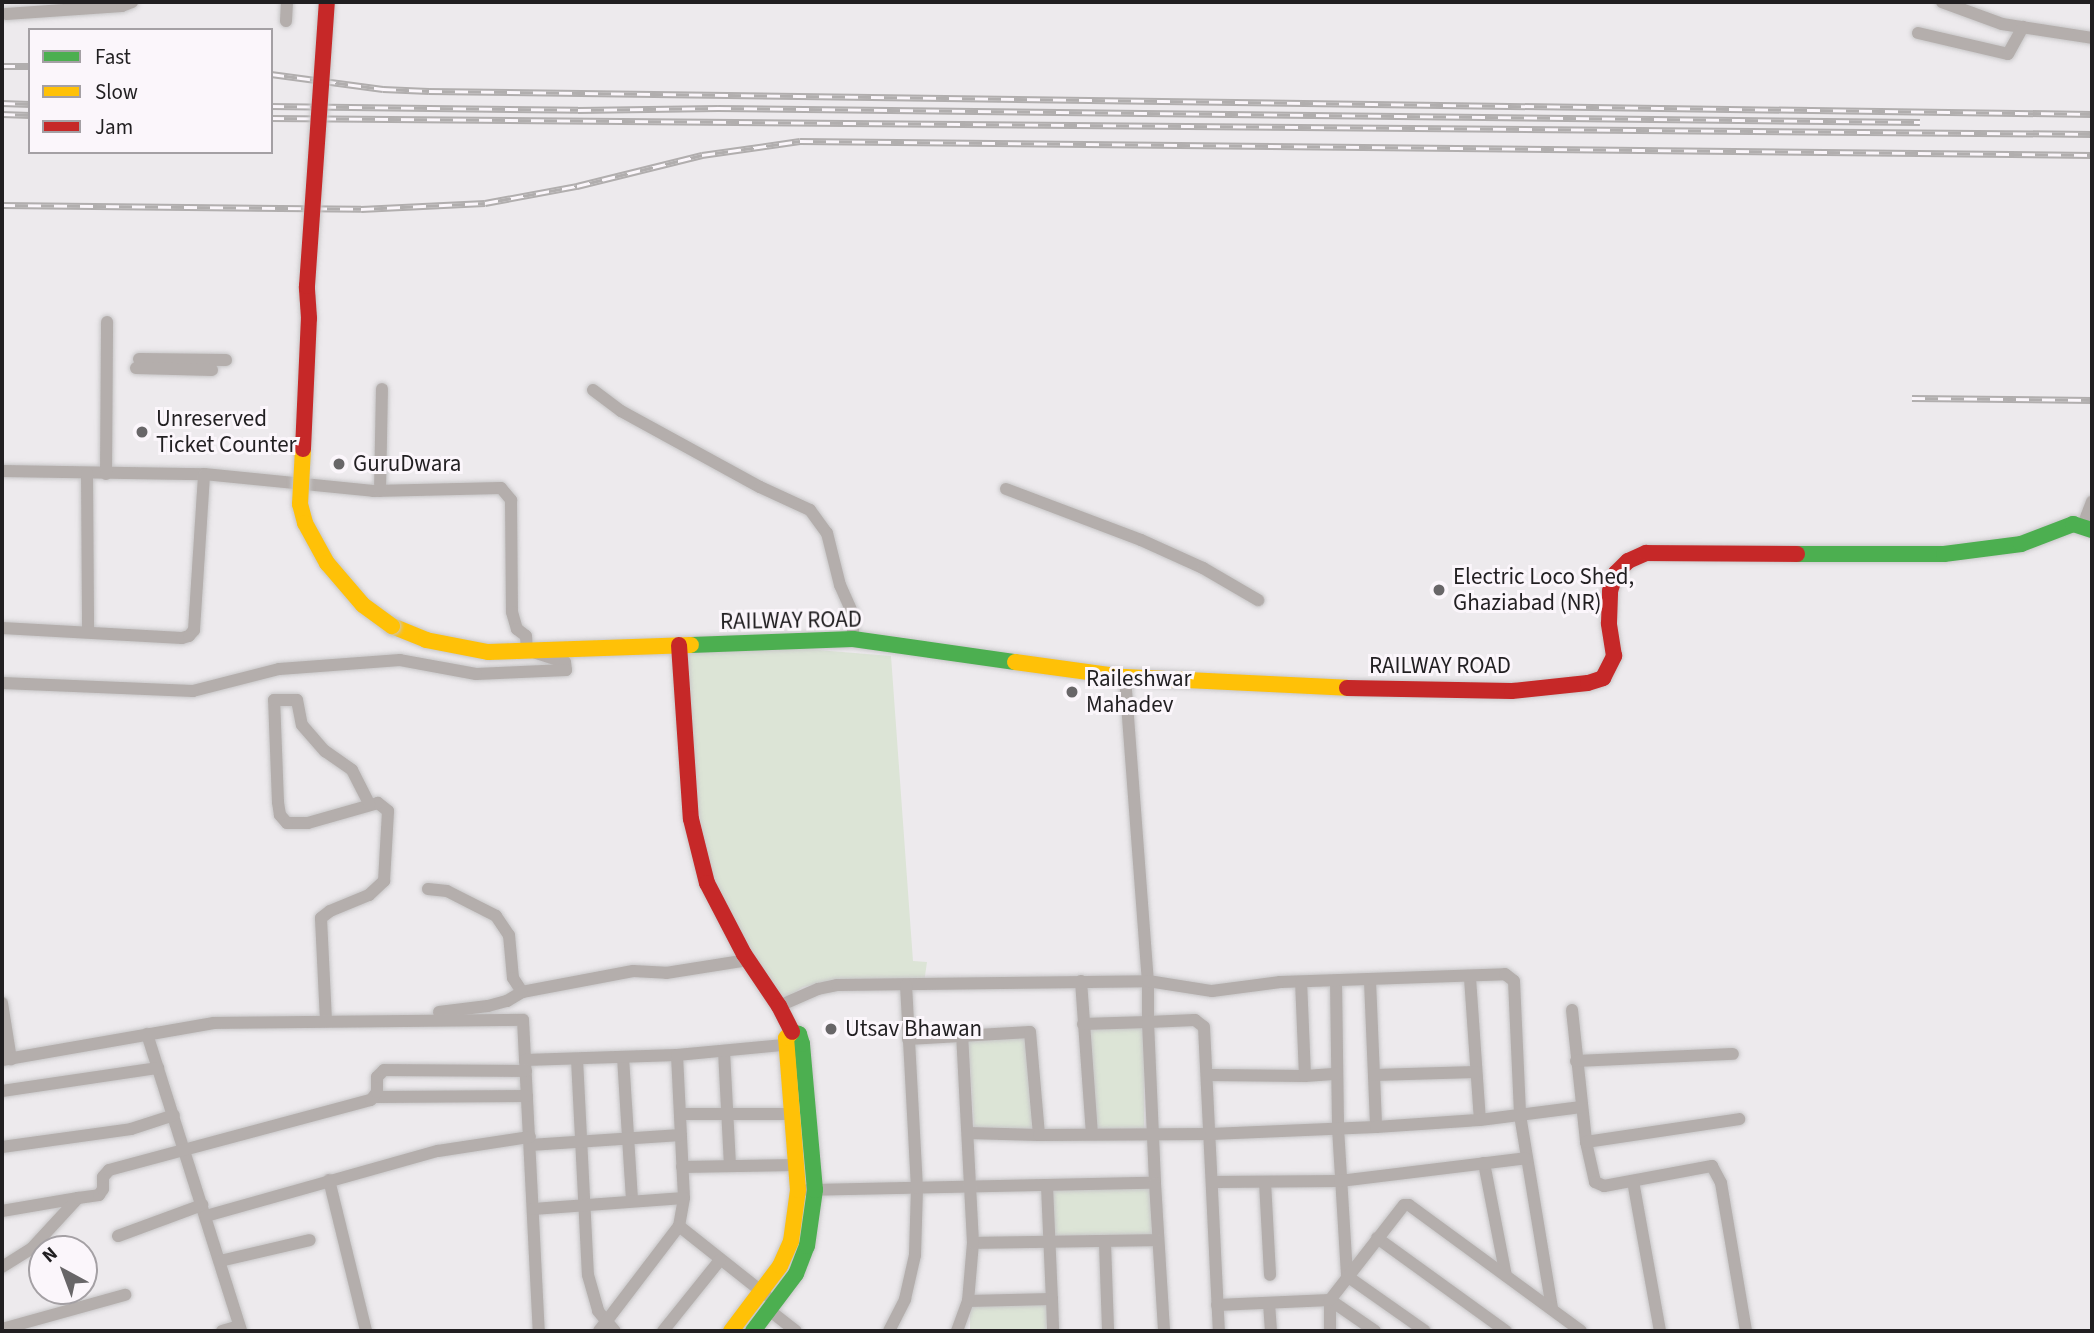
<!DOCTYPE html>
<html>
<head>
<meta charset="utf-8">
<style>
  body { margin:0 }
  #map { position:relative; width:2094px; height:1333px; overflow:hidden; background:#edeaed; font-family:"Source Sans 3",sans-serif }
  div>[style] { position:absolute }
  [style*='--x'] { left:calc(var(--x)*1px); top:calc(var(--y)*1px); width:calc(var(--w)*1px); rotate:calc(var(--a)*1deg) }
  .green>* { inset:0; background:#dce4d6; transform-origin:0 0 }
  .roads { filter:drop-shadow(0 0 2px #c7c6c7) drop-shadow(0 0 2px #c7c6c7) }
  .street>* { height:12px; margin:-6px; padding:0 6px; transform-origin:6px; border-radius:6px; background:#b4aeac }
  .fast>* { height:16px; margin:-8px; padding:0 8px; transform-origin:8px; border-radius:8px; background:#4caf50 }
  .slow>* { height:16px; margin:-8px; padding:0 8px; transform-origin:8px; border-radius:8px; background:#ffc107 }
  .jam>* { height:16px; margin:-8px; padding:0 8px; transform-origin:8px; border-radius:8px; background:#c62828 }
  .rail>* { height:7px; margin-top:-3.5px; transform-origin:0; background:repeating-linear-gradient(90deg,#fbf6fb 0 13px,#b1aeae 0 26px); box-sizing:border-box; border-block:2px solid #b1aeae }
  .bridges { filter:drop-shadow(0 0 2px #c7c6c7) drop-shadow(0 0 2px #c7c6c7) }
  .slow-bridge>* { height:16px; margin:-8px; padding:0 8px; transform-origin:8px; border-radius:8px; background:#ffc107 }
  .jam-bridge>* { height:16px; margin:-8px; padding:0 8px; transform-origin:8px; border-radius:8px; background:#c62828 }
  .dots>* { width:19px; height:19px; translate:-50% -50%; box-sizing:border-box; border:4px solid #fbf6fb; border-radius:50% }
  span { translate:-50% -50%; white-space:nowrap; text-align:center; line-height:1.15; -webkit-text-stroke:6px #fbf6fb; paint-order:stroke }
  .poi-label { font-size:23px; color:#211f21 }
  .left { translate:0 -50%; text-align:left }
  .street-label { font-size:23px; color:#211f21 }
  .frame { position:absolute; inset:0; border:4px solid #211f21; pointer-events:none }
  .legend { position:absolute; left:28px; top:28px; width:245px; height:126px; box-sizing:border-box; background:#fbf6fb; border:2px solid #a4a0a4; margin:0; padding:9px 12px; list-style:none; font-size:21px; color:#211f21 }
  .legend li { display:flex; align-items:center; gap:14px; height:35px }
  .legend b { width:35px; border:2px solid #a4a0a4 }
  .north { position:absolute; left:28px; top:1235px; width:70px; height:70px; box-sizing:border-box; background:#fbf6fb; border:2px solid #a4a0a4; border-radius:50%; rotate:319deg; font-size:19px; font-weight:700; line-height:28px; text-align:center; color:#211f21 }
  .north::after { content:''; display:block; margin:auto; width:24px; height:32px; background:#686668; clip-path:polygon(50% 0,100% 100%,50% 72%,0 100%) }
</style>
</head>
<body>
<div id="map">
  <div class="green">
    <div style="clip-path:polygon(806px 649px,891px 656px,913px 961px,927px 962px,924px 983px,834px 980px,803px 987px,779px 1003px,710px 877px,698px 806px,685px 657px,688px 652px)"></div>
    <div style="left:1086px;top:1028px;width:58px;height:102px"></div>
    <div style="left:1029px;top:1036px;width:94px;height:61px;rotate:86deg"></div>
    <div style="left:1151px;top:1188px;width:47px;height:99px;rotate:89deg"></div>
    <div style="left:1050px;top:1303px;width:28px;height:80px;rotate:90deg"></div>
  </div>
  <div class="roads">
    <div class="street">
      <div style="--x:1942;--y:2;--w:64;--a:20.1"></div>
      <div style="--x:2002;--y:24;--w:91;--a:8.8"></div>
      <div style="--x:6;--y:14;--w:116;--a:-3.9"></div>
      <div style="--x:122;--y:6;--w:11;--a:-22"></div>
      <div style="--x:286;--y:21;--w:19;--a:-87"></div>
      <div style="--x:1918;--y:33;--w:92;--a:13.1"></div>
      <div style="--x:2008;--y:54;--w:31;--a:-61"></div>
      <div style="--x:139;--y:359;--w:87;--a:0.7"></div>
      <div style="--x:136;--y:368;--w:76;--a:1.5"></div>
      <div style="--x:593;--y:390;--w:35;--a:37"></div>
      <div style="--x:621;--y:411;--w:158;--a:28.7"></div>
      <div style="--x:760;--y:487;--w:55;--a:24.7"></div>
      <div style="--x:810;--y:510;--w:29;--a:54"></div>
      <div style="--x:827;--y:533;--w:54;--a:76"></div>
      <div style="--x:840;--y:585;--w:32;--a:66"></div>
      <div style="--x:853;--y:614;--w:25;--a:90"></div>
      <div style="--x:2;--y:471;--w:202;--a:0.9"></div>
      <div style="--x:204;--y:474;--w:170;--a:5.7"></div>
      <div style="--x:373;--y:491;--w:128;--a:-1.3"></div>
      <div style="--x:501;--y:488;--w:16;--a:50"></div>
      <div style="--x:511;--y:500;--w:112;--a:89.5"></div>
      <div style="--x:512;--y:612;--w:18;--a:74"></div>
      <div style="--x:517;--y:629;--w:11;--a:38"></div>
      <div style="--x:526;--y:636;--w:14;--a:86"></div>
      <div style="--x:527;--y:650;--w:40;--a:18"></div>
      <div style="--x:565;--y:662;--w:8;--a:83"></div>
      <div style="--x:566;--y:670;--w:90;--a:177.5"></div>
      <div style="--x:476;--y:674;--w:77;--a:-169.6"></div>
      <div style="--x:400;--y:660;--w:121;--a:175.7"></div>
      <div style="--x:279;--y:669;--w:89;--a:165.7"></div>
      <div style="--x:193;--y:691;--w:191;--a:-177.6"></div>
      <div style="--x:87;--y:473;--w:159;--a:89.6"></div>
      <div style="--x:106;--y:474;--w:152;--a:-89.6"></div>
      <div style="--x:1006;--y:489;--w:144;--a:20.7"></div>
      <div style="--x:1141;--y:540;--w:68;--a:24.3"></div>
      <div style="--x:1203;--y:568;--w:64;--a:30.2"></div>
      <div style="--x:380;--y:491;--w:102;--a:-88.9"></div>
      <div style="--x:2083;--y:525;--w:25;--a:-69"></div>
      <div style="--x:2;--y:628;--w:180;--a:3.2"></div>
      <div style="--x:182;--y:638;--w:7;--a:-16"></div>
      <div style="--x:189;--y:636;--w:8;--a:-50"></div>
      <div style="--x:194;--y:630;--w:156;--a:-86.3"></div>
      <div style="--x:1125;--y:677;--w:305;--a:85.7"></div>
      <div style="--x:1148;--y:981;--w:41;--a:90"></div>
      <div style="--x:1148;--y:1022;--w:47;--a:-2.4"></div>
      <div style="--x:1195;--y:1020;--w:11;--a:38"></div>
      <div style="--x:1204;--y:1027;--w:304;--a:87.2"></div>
      <div style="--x:428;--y:889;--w:19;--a:6"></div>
      <div style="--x:447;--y:891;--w:55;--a:27"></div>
      <div style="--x:496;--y:916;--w:23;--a:56"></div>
      <div style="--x:509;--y:935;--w:43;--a:84.7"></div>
      <div style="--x:513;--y:978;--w:17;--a:57"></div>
      <div style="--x:522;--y:992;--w:113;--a:-10.7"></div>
      <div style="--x:633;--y:971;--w:33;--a:3"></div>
      <div style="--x:666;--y:973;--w:83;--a:-9"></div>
      <div style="--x:1470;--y:978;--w:142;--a:86"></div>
      <div style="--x:1081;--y:981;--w:153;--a:85.9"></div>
      <div style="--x:1336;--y:981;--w:147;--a:89.2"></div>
      <div style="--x:1338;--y:1128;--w:148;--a:86.5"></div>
      <div style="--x:1347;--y:1276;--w:95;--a:35.2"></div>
      <div style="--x:1370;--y:981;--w:146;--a:87.6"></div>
      <div style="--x:2;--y:1003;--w:57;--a:80.9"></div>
      <div style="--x:779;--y:1006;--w:43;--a:-23.6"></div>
      <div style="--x:818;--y:989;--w:19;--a:-12"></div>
      <div style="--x:837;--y:985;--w:311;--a:-0.7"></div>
      <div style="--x:1148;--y:981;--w:65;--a:8.9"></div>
      <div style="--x:1212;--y:991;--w:69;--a:-7.5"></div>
      <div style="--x:1280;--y:982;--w:225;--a:-2"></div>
      <div style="--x:1505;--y:974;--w:11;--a:38"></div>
      <div style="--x:1514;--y:981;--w:134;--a:87.4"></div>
      <div style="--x:1520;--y:1115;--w:197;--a:80.6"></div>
      <div style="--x:1572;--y:1010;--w:133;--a:83.9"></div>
      <div style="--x:1586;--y:1142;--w:41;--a:77.3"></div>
      <div style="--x:1595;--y:1182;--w:10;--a:24"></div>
      <div style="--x:1604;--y:1186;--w:110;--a:-10.5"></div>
      <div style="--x:1712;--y:1166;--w:19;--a:62"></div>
      <div style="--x:1721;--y:1183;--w:150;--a:80.4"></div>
      <div style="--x:439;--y:1012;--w:49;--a:-7"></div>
      <div style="--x:488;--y:1006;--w:20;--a:-15"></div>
      <div style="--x:507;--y:1001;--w:17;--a:-31"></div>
      <div style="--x:326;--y:1021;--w:103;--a:-92.8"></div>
      <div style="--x:321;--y:918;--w:11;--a:-38"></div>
      <div style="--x:330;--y:911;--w:42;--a:-22.3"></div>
      <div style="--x:369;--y:895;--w:21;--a:-43"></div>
      <div style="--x:384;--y:881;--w:70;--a:-86.7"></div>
      <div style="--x:388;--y:811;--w:13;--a:-141"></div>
      <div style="--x:378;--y:803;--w:73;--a:164.1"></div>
      <div style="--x:308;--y:823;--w:21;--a:180"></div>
      <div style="--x:287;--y:823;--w:11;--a:-131"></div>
      <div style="--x:280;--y:815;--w:13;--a:-99"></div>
      <div style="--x:278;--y:802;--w:102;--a:-92.2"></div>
      <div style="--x:274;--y:700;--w:23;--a:0"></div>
      <div style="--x:297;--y:700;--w:25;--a:79"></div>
      <div style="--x:302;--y:725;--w:35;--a:49"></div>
      <div style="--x:325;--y:751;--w:33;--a:35"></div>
      <div style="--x:352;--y:770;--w:38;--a:63"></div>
      <div style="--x:1083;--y:1024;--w:65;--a:-1.8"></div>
      <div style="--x:1148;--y:1022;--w:161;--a:87.5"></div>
      <div style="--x:147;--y:1034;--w:312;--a:72.4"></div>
      <div style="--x:908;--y:1039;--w:122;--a:-3.3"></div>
      <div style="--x:1030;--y:1032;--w:103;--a:85"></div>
      <div style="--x:1039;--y:1135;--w:71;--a:-178.4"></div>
      <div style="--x:724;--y:1051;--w:113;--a:87"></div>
      <div style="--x:677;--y:1055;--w:143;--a:87.2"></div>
      <div style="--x:684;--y:1198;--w:28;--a:100"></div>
      <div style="--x:679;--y:1226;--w:111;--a:38.4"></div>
      <div style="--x:623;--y:1057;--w:144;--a:86.4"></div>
      <div style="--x:577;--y:1059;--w:216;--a:87.1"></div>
      <div style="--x:588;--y:1275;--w:37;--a:74"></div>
      <div style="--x:598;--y:1311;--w:26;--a:50"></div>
      <div style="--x:2;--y:1060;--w:215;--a:-9.9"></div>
      <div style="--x:214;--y:1023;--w:309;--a:-0.6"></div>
      <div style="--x:523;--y:1020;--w:311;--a:87.1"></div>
      <div style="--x:525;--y:1060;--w:152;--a:-1.9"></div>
      <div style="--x:677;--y:1055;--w:118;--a:-5.4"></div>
      <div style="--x:1576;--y:1061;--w:157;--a:-2.6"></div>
      <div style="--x:1208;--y:1075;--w:97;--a:0.6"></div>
      <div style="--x:1305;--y:1076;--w:94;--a:-92.4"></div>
      <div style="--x:1374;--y:1075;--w:102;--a:-1.7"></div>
      <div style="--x:1305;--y:1076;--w:32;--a:-4"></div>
      <div style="--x:2;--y:1091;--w:158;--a:-8.4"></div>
      <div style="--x:375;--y:1097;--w:152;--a:-0.4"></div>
      <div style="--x:681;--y:1114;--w:111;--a:0"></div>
      <div style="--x:1039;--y:1135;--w:172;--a:-0.3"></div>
      <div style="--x:1211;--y:1134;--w:165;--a:-2.4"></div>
      <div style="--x:1376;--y:1127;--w:104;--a:-3.9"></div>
      <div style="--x:1480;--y:1120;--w:102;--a:-7.3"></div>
      <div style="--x:1586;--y:1142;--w:155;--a:-8.5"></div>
      <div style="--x:530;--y:1145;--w:151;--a:-3.8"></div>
      <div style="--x:2;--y:1147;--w:130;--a:-7.9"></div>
      <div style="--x:131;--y:1129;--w:45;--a:-18"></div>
      <div style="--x:1484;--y:1163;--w:115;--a:79"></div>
      <div style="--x:682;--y:1167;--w:114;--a:-1"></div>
      <div style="--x:329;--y:1180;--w:155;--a:76.2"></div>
      <div style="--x:1633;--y:1181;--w:152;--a:79.8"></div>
      <div style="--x:1213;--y:1182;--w:127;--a:-0.5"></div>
      <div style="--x:1340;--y:1181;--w:187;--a:-7"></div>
      <div style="--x:1265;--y:1182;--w:93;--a:86.9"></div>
      <div style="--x:1047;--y:1186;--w:113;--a:87.5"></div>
      <div style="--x:807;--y:1190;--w:348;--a:-1.2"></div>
      <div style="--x:1155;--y:1183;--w:148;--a:86.5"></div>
      <div style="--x:533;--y:1209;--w:151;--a:-4.2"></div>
      <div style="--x:2;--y:1211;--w:77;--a:-9.7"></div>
      <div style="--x:206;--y:1216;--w:241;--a:-15.7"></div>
      <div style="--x:438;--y:1151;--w:93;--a:-8.7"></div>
      <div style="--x:118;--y:1236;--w:90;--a:-20.3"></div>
      <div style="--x:1377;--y:1238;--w:159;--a:35.8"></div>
      <div style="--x:973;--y:1243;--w:185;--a:-0.9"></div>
      <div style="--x:1105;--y:1243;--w:88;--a:88"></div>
      <div style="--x:220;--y:1261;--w:92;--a:-13.1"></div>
      <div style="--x:2;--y:1267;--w:36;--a:-32"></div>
      <div style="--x:32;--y:1248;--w:68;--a:-47.4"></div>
      <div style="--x:78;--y:1198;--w:21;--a:-8"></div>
      <div style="--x:99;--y:1195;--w:7;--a:-56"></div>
      <div style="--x:103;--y:1189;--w:12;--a:-90"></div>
      <div style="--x:103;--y:1177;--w:9;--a:-49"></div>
      <div style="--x:109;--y:1170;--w:271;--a:-15"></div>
      <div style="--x:371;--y:1100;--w:10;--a:-53"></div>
      <div style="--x:377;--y:1092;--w:15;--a:-90"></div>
      <div style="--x:377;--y:1077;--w:10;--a:-45"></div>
      <div style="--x:384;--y:1070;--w:142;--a:0.4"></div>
      <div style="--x:968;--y:1301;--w:84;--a:-1.4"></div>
      <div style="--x:1052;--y:1299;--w:32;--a:88"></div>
      <div style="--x:1269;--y:1303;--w:28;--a:86"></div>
      <div style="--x:1217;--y:1305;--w:113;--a:-2.5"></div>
      <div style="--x:1330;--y:1300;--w:31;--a:90"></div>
      <div style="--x:769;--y:1310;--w:34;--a:38"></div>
      <div style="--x:2;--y:1329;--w:128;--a:-15.5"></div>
      <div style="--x:222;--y:1331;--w:18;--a:-16"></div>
      <div style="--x:599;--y:1331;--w:132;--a:-52.7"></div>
      <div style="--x:663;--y:1331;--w:91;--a:-51.2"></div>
      <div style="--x:889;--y:1331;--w:36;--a:-63"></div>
      <div style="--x:905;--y:1299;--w:45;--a:-77.2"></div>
      <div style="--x:915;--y:1255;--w:67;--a:-88.3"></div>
      <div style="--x:917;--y:1188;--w:203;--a:-93.1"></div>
      <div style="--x:957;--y:1331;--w:32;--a:-70"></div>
      <div style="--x:968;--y:1301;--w:58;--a:-85.1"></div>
      <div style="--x:973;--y:1243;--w:209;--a:-93"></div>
      <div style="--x:1375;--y:1331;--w:55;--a:-145.4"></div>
      <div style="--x:1330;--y:1300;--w:120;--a:-52.1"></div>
      <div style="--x:1404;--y:1205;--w:5;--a:0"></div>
      <div style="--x:1409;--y:1205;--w:213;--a:36.2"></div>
    </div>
    <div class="fast">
      <div style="--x:1797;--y:554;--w:147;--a:0"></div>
      <div style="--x:1944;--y:554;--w:78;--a:-7.4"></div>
      <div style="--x:2021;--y:544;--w:56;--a:-21"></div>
      <div style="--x:2073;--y:524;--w:20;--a:18"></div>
      <div style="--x:691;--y:645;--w:162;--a:-2.1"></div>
      <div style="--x:853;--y:639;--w:164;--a:8.1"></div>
      <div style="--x:753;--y:1331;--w:71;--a:-53"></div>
      <div style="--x:796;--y:1274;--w:30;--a:-69"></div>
      <div style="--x:807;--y:1246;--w:57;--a:-81.9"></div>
      <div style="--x:815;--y:1190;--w:147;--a:-95.1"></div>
      <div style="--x:802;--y:1044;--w:10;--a:-107"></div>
      <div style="--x:799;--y:1034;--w:7;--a:-164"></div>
    </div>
    <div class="slow">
      <div style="--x:392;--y:626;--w:37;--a:22"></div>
      <div style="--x:426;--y:640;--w:63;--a:11"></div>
      <div style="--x:488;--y:652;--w:203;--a:-2"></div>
      <div style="--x:1015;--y:662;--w:111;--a:7.8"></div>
      <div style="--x:1125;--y:677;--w:222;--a:2.8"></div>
      <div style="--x:731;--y:1331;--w:81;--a:-53"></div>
      <div style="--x:780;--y:1266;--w:27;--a:-66"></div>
      <div style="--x:791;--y:1241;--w:51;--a:-82.2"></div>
      <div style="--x:798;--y:1190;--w:152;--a:-94.5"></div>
      <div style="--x:786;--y:1038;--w:8;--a:-45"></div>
    </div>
    <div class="jam">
      <div style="--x:679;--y:645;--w:174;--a:86.1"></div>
      <div style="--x:691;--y:819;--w:66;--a:76"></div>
      <div style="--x:707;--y:883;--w:80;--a:62.5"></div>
      <div style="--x:744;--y:954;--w:63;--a:56.1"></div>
      <div style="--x:779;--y:1006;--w:29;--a:63"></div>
      <div style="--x:1347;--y:688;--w:165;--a:1"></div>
      <div style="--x:1512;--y:691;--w:76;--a:-6"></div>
      <div style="--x:1588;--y:683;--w:16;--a:-18"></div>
      <div style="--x:1603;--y:678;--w:25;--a:-63"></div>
      <div style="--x:1614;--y:656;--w:33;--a:-99"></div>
      <div style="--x:1609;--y:623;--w:32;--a:-88"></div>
      <div style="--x:1610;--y:591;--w:19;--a:-72"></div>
      <div style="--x:1616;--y:573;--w:17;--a:-45"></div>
      <div style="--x:1628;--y:561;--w:20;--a:-24"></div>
      <div style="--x:1646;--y:553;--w:151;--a:0.4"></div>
    </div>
  </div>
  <div class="rail">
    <div style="--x:2;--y:66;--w:28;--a:0"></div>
    <div style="--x:271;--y:74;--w:113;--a:7.6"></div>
    <div style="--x:383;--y:89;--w:46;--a:2.5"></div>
    <div style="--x:429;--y:91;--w:1663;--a:0.79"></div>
    <div style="--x:2;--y:103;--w:28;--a:2"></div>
    <div style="--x:271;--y:106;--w:307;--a:0.7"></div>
    <div style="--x:578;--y:110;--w:140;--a:-0.8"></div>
    <div style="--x:718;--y:108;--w:1202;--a:0.67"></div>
    <div style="--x:2;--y:114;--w:28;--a:2"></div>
    <div style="--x:271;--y:118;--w:1821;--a:0.5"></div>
    <div style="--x:2;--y:205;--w:359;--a:0.6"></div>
    <div style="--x:361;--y:209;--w:124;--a:-2.8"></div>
    <div style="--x:485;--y:203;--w:94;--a:-10.5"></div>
    <div style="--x:577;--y:186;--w:129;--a:-13.9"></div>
    <div style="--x:702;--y:155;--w:99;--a:-8.1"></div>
    <div style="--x:800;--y:141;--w:1292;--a:0.62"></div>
    <div style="--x:1912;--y:398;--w:180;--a:0.6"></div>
  </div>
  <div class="bridges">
    <div class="slow-bridge">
      <div style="--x:303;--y:449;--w:55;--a:93.1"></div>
      <div style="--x:300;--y:504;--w:20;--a:75"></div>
      <div style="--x:305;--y:523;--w:46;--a:61.2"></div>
      <div style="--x:327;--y:563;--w:55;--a:49.4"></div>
      <div style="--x:363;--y:605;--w:36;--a:36"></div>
    </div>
    <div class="jam-bridge">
      <div style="--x:303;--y:449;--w:131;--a:-87.4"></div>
      <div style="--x:309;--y:318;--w:32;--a:-94"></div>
      <div style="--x:307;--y:286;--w:285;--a:-86"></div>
    </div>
  </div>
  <div class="dots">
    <div style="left:142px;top:432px;background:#686668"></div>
    <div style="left:339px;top:464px;background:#686668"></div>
    <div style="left:1439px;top:590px;background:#686668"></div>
    <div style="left:1072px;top:692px;background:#686668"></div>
    <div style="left:831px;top:1029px;background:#686668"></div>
  </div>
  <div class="poi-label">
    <span class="left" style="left:156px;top:432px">Unreserved<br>Ticket Counter</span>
    <span class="left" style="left:353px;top:464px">GuruDwara</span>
    <span class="left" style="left:1453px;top:590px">Electric Loco Shed,<br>Ghaziabad (NR)</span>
    <span class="left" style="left:1086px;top:692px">Raileshwar<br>Mahadev</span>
    <span class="left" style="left:845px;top:1029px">Utsav Bhawan</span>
  </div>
  <div class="street-label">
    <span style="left:791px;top:621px;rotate:-1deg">RAILWAY ROAD</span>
    <span style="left:1440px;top:666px">RAILWAY ROAD</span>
  </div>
  <div class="frame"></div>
  <ul class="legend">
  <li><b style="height:9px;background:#4caf50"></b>Fast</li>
  <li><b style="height:9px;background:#ffc107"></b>Slow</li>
  <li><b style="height:9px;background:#c62828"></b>Jam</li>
  </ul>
  <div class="north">N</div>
</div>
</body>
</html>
